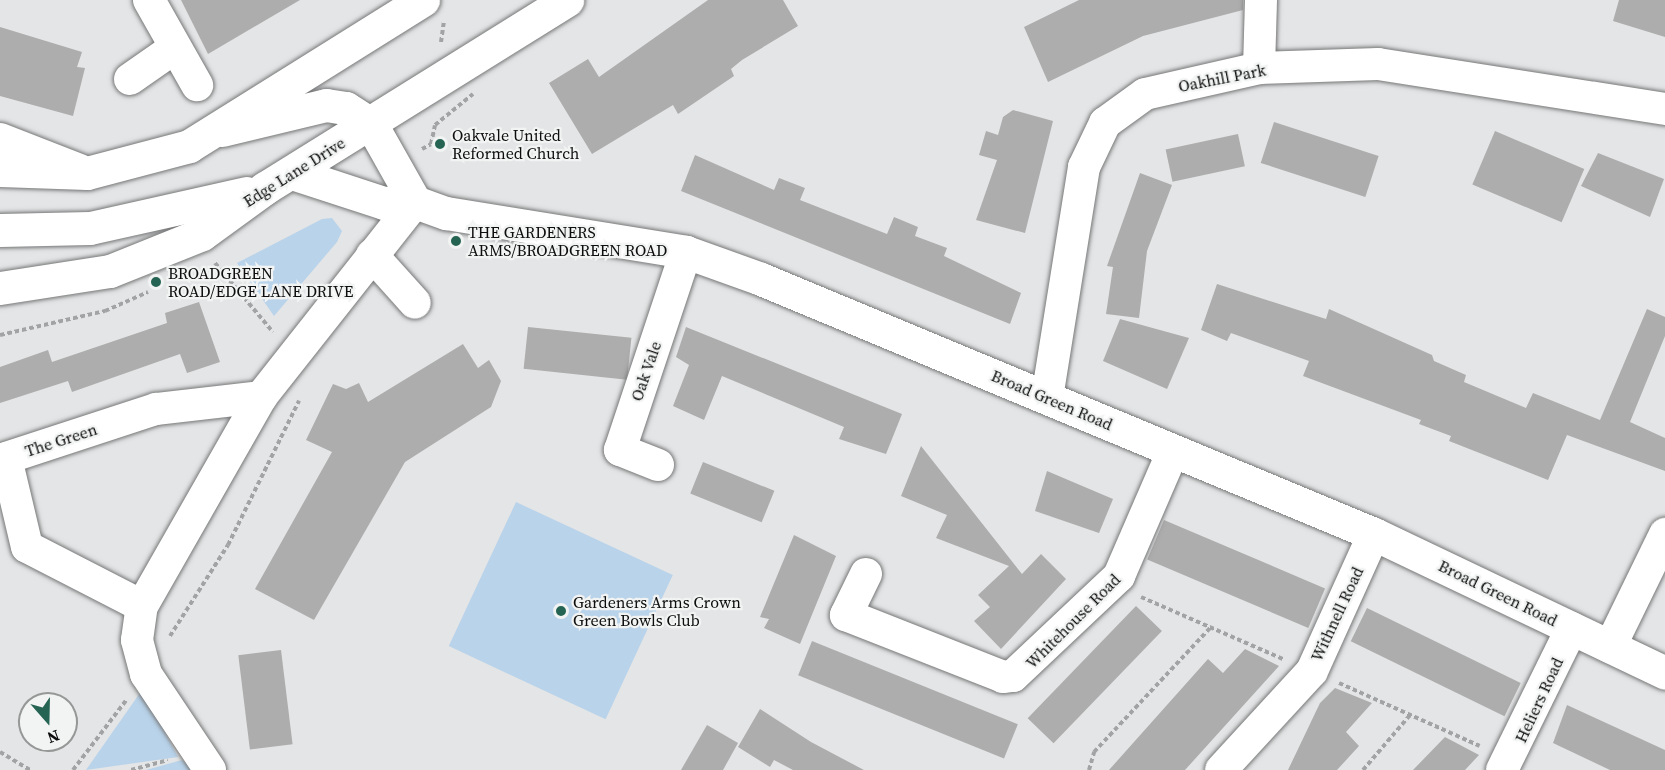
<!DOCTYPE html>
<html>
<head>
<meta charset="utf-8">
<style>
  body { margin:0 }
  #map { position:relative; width:1665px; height:770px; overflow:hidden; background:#e4e5e6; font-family:"Source Serif 4",serif }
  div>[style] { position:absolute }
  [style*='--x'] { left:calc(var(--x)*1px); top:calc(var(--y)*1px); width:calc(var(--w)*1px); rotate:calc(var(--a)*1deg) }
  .green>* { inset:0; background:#b9d3ea; transform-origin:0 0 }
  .building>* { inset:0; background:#aeadad; transform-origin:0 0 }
  .path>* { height:4px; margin-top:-2px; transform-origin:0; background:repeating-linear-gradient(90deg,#a2a3a4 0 4.5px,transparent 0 7.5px) }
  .roads { filter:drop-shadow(0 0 2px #767778) drop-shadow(0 0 2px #767778) }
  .minor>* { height:32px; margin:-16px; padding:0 16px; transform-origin:16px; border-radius:16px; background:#fff }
  .major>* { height:33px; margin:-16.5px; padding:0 16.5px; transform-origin:16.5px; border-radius:16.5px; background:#fff }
  .highway>* { height:33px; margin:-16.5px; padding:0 16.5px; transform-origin:16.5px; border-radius:16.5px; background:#fff }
  .dots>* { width:16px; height:16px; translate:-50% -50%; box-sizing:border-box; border:3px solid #f2f3f3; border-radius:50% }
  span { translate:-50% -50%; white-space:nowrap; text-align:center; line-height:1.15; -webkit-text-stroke:4.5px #f2f3f3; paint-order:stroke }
  .street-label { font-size:16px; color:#0d0d0d }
  .poi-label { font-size:16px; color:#0d0d0d }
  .left { translate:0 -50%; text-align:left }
  .north { position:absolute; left:18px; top:692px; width:60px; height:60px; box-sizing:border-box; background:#f2f3f3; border:2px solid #969797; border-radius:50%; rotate:160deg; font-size:16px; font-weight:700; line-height:24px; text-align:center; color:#0d0d0d }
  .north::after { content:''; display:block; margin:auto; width:21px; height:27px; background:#256452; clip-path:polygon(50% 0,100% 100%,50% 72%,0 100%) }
</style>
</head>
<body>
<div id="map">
  <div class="green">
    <div style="clip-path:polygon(332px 218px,342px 231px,337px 242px,274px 316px,237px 263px,322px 219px)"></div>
    <div style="left:516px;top:502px;width:173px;height:159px;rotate:25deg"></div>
    <div style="clip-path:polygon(142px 690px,178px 757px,86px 770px)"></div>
    <div style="clip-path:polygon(182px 760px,193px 770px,146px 770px)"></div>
  </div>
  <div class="building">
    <div style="clip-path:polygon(181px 0,300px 0,208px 54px)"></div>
    <div style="clip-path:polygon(708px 0,783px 0,798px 26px,742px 60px,731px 69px,734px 76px,678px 114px,673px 105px,592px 154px,549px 83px,588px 59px,599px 77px)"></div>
    <div style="clip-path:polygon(1079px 0,1243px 0,1243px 10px,1143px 36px,1048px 82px,1024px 27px)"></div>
    <div style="clip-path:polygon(1619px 0,1665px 0,1665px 37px,1613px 21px)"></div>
    <div style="clip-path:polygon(0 27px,82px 52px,77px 67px,85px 68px,73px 116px,0 96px)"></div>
    <div style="clip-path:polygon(1013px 110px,1053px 121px,1025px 233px,976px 220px,997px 160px,979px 155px,986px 131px,998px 135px,1003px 117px)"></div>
    <div style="left:1274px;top:122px;width:110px;height:43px;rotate:18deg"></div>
    <div style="left:1495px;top:131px;width:97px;height:58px;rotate:23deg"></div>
    <div style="left:1238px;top:134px;width:33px;height:74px;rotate:78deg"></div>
    <div style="clip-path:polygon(1598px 153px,1664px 179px,1650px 217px,1581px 186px)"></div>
    <div style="clip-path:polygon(695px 155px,774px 190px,779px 178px,805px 188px,800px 200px,887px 234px,894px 217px,918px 227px,915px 236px,947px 248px,944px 256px,1021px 293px,1010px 324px,681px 191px)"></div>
    <div style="clip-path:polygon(1140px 173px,1172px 185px,1147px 251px,1139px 318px,1106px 314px,1113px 267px,1107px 266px)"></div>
    <div style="clip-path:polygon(1217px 284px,1326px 319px,1329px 309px,1432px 355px,1434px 361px,1466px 375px,1464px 382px,1526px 408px,1533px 393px,1600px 420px,1647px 309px,1665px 317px,1665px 336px,1630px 422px,1665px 438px,1665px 471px,1567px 435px,1548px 480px,1449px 441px,1451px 436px,1419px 424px,1421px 420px,1303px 376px,1309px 361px,1231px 333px,1227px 341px,1201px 330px)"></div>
    <div style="clip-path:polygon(199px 302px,220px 362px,187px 373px,180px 354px,72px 392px,68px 381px,0 403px,0 367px,48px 350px,52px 362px,167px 323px,165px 313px)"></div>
    <div style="clip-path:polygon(1120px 319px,1189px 338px,1167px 389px,1103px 361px)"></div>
    <div style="left:528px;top:327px;width:104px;height:42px;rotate:6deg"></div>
    <div style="clip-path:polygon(686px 327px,902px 414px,886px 454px,839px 439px,844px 427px,722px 376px,704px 420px,673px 406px,689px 365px,676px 357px)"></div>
    <div style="clip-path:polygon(463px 344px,478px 368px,489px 360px,501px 381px,491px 407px,405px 462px,314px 620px,255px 589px,332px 452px,306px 440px,333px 384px,346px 389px,359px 383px,368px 402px)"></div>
    <div style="clip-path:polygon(921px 446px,1022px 574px,1041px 554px,1066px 579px,1001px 649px,974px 621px,990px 607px,978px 595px,1009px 566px,936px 538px,947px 515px,901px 496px)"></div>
    <div style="left:703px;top:462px;width:77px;height:34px;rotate:22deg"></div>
    <div style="clip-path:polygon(1047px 471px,1113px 499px,1099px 533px,1035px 511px)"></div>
    <div style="left:1164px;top:520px;width:175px;height:43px;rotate:23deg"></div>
    <div style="clip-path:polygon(794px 535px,836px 556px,800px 644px,764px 628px,769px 619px,760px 617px)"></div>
    <div style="left:1136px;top:606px;width:36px;height:156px;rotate:44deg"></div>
    <div style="left:1367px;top:608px;width:171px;height:37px;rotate:26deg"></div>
    <div style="left:812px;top:641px;width:222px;height:37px;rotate:22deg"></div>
    <div style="clip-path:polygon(1245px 649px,1279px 666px,1185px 770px,1109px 770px,1208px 659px,1223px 673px)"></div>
    <div style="left:281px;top:650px;width:95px;height:43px;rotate:83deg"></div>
    <div style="clip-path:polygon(1335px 688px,1372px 703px,1346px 732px,1359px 746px,1337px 770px,1288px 770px,1320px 703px)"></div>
    <div style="clip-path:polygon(1567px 705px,1665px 750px,1665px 770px,1610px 770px,1553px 743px)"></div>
    <div style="clip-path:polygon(760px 709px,811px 742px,864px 770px,793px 770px,774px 760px,770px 767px,738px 747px)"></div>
    <div style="clip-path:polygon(707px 725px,738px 743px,723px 770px,681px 770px)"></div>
    <div style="clip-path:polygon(1445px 737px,1479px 755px,1465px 770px,1413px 770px)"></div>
  </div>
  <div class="path">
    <div style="--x:441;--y:42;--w:21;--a:-82"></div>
    <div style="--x:422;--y:149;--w:10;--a:-29"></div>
    <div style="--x:431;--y:144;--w:19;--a:-78"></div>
    <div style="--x:435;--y:125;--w:49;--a:-39.2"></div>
    <div style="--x:215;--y:263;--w:90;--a:50"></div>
    <div style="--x:0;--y:335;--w:108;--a:-12.9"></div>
    <div style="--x:105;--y:311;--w:47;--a:-23.8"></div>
    <div style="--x:1141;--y:597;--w:155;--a:23.6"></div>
    <div style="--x:170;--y:636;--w:108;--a:-57.5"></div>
    <div style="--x:228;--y:545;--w:161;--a:-63.8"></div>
    <div style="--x:1339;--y:683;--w:154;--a:24.1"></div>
    <div style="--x:0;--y:752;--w:35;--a:31"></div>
    <div style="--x:73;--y:770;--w:89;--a:-52.7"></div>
    <div style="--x:131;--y:770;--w:38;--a:-15"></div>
    <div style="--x:1089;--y:770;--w:19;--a:-74"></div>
    <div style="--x:1094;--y:752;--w:170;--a:-46.9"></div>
    <div style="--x:1363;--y:770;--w:74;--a:-49.4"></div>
  </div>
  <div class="roads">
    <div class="minor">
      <div style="--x:149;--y:0;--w:98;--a:60.5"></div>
      <div style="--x:1259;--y:68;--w:68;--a:-88.3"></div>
      <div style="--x:130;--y:79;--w:52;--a:-34.9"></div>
      <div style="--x:0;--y:139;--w:86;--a:21.2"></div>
      <div style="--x:372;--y:255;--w:64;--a:48.1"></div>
      <div style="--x:1047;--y:398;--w:234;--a:-80.9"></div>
      <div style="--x:1084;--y:167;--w:49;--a:-64.5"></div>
      <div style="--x:1105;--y:123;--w:49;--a:-35.9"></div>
      <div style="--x:1145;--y:94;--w:117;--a:-12.8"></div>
      <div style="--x:1259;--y:68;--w:119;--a:-1.9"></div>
      <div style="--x:1378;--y:64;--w:291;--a:8.9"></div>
      <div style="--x:658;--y:465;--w:41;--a:-158.5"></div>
      <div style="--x:620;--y:450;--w:209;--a:-71.6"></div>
      <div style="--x:866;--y:574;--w:46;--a:116"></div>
      <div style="--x:846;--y:615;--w:169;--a:21.5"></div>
      <div style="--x:1003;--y:677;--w:10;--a:-6"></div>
      <div style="--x:1013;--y:676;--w:146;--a:-43.3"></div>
      <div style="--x:1119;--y:576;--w:136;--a:-66.6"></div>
      <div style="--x:142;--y:606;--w:129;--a:-152.8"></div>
      <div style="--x:27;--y:547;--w:91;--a:-103.3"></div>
      <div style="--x:6;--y:458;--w:158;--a:-18.1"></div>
      <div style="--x:156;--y:409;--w:106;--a:-6.5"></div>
      <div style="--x:1610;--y:647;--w:126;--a:-64"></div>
      <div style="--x:210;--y:770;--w:115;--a:-123.7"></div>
      <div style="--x:146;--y:674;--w:35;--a:-105"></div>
      <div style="--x:137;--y:640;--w:34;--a:-82"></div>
      <div style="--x:142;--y:606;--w:241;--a:-60.3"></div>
      <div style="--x:261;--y:397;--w:248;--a:-51.7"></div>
      <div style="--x:1221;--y:770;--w:134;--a:-47.4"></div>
      <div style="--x:1312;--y:671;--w:150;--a:-65.7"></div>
      <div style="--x:1502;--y:770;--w:158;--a:-63.8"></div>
    </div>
    <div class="major">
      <div style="--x:222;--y:130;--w:107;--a:-13.5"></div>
      <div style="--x:326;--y:105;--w:20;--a:9"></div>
      <div style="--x:346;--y:108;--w:30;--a:33"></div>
      <div style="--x:371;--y:124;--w:90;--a:60.6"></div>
      <div style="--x:292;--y:173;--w:97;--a:18.1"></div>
      <div style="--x:384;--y:203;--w:31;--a:-2"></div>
      <div style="--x:415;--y:202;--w:33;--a:20"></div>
      <div style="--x:446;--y:213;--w:243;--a:9.2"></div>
      <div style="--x:686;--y:252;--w:80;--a:19.8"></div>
      <div style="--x:761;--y:279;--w:664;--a:22.59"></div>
      <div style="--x:1374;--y:534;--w:322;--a:25.5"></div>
    </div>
    <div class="highway">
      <div style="--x:0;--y:170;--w:87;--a:2"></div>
      <div style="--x:87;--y:173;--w:106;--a:-14.8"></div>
      <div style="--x:189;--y:146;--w:276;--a:-32"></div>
      <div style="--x:0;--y:230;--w:90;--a:-1.3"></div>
      <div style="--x:90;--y:228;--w:160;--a:-12.6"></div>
      <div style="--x:0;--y:288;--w:111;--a:-8.8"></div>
      <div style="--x:110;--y:271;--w:99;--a:-21.9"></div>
      <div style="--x:202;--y:234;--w:78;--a:-36.1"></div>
      <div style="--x:265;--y:188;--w:356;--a:-31.9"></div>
    </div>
  </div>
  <div class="dots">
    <div style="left:440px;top:144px;background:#256452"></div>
    <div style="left:456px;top:241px;background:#256452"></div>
    <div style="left:156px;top:282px;background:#256452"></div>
    <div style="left:561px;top:611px;background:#256452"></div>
  </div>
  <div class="street-label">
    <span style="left:1222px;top:78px;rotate:-11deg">Oakhill Park</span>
    <span style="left:294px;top:172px;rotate:-32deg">Edge Lane Drive</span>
    <span style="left:646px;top:371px;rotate:-71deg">Oak Vale</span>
    <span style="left:1052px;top:400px;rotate:23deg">Broad Green Road</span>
    <span style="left:61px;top:440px;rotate:-18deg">The Green</span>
    <span style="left:1498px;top:593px;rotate:26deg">Broad Green Road</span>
    <span style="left:1337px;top:614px;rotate:-65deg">Withnell Road</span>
    <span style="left:1073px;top:621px;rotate:-45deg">Whitehouse Road</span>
    <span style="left:1539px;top:700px;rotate:-65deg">Heliers Road</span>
  </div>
  <div class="poi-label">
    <span class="left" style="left:452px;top:144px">Oakvale United<br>Reformed Church</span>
    <span class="left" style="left:468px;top:241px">THE GARDENERS<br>ARMS/BROADGREEN ROAD</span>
    <span class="left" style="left:168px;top:282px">BROADGREEN<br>ROAD/EDGE LANE DRIVE</span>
    <span class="left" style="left:573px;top:611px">Gardeners Arms Crown<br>Green Bowls Club</span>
  </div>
  <div class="north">N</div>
</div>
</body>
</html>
